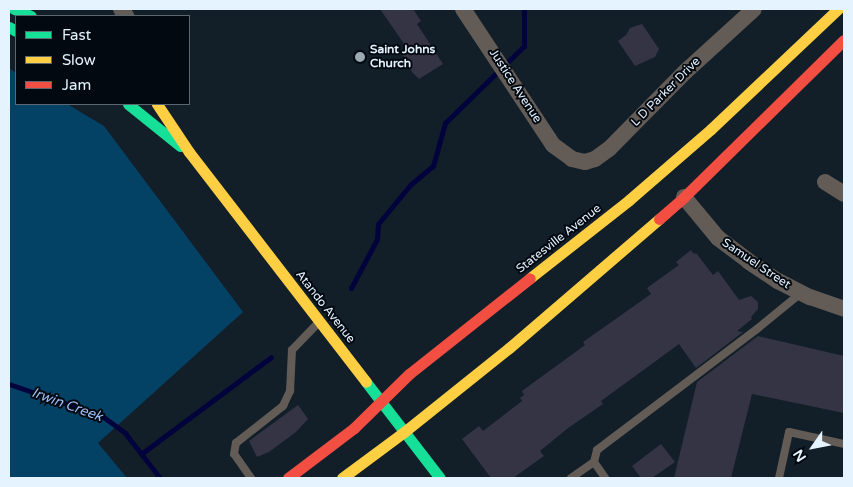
<!DOCTYPE html>
<html>
<head>
<meta charset="utf-8">
<style>
  body { margin:0 }
  #map { position:relative; width:853px; height:487px; overflow:hidden; background:#121f28; font-family:"Varela Round",sans-serif }
  div>[style] { position:absolute }
  [style*='--x'] { left:calc(var(--x)*1px); top:calc(var(--y)*1px); width:calc(var(--w)*1px); rotate:calc(var(--a)*1deg) }
  .green>* { inset:0; background:#044265 }
  .stream>* { height:5px; margin:-2.5px; padding:0 2.5px; transform-origin:2.5px; border-radius:2.5px; background:#02033c }
  .building>* { inset:0; background:#353445 }
  .lane>* { height:8px; margin:-4px; padding:0 4px; transform-origin:4px; border-radius:4px; background:#635b56 }
  .street>* { height:16px; margin:-8px; padding:0 8px; transform-origin:8px; border-radius:8px; background:#635b56 }
  .fast>* { height:11px; margin:-5.5px; padding:0 5.5px; transform-origin:5.5px; border-radius:5.5px; background:#16e098 }
  .slow>* { height:11px; margin:-5.5px; padding:0 5.5px; transform-origin:5.5px; border-radius:5.5px; background:#ffcf43 }
  .jam>* { height:11px; margin:-5.5px; padding:0 5.5px; transform-origin:5.5px; border-radius:5.5px; background:#f24e42 }
  .dots>* { width:14px; height:14px; translate:-50% -50%; box-sizing:border-box; border:2px solid #020910; border-radius:50% }
  span { translate:-50% -50%; white-space:nowrap; text-align:center; line-height:1.15; -webkit-text-stroke:4px #020910; paint-order:stroke }
  .poi-label { font-size:12px; color:#e5f3fe; font-weight:700 }
  .left { translate:0 -50%; text-align:left }
  .street-label { font-size:12px; color:#e5f3fe }
  .water-label { font-size:14px; color:#9ebff7; font-style:italic }
  .frame { position:absolute; inset:0; border:10px solid #e5f3fe; pointer-events:none }
  .legend { position:absolute; left:15px; top:15px; width:175px; height:90px; box-sizing:border-box; background:#020910; border:1px solid #5d676f; margin:0; padding:6px 9px; list-style:none; font-size:15px; color:#e5f3fe }
  .legend li { display:flex; align-items:center; gap:10px; height:25px }
  .legend b { width:25px; border:1px solid #5d676f }
  .north { position:absolute; left:788px; top:422px; width:50px; height:50px; -webkit-text-stroke:4px #020910; paint-order:stroke; rotate:237deg; font-size:14px; font-weight:700; line-height:20px; text-align:center; color:#e5f3fe }
  .north::after { content:''; display:block; margin:auto; width:18px; height:22px; background:#e5f3fe; clip-path:polygon(50% 0,100% 100%,50% 72%,0 100%) }
</style>
</head>
<body>
<div id="map">
  <div class="green">
    <div style="clip-path:polygon(9px 68px,16px 73px,16px 104px,67px 104px,104px 126px,243px 312px,98px 443px,127px 478px,9px 478px)"></div>
  </div>
  <div class="stream">
    <div style="--x:351;--y:288;--w:55;--a:-62"></div>
    <div style="--x:377;--y:239;--w:15;--a:-86"></div>
    <div style="--x:378;--y:224;--w:50;--a:-50.6"></div>
    <div style="--x:410;--y:185;--w:30;--a:-40"></div>
    <div style="--x:433;--y:166;--w:45;--a:-74.4"></div>
    <div style="--x:445;--y:123;--w:110;--a:-44.3"></div>
    <div style="--x:524;--y:46;--w:37;--a:-90"></div>
    <div style="--x:9;--y:384;--w:98;--a:19"></div>
    <div style="--x:102;--y:416;--w:29;--a:36"></div>
    <div style="--x:125;--y:433;--w:57;--a:52.1"></div>
    <div style="--x:141;--y:454;--w:162;--a:-36.7"></div>
  </div>
  <div class="building">
    <div style="clip-path:polygon(380px 9px,413px 9px,421px 21px,417px 24px,443px 64px,419px 79px,412px 72px,403px 55px,409px 51px)"></div>
    <div style="clip-path:polygon(642px 24px,659px 49px,655px 57px,635px 66px,618px 41px,626px 35px,630px 28px)"></div>
    <div style="clip-path:polygon(691px 250px,694px 254px,696px 253px,713px 275px,718px 271px,739px 300px,751px 296px,758px 302px,758px 309px,751px 317px,752px 319px,737px 331px,743px 332px,696px 368px,679px 344px,601px 401px,603px 404px,568px 428px,540px 451px,544px 456px,513px 478px,491px 478px,462px 439px,479px 426px,483px 431px,522px 401px,520px 398px,524px 395px,522px 391px,585px 345px,583px 342px,651px 294px,647px 288px,679px 265px,676px 262px)"></div>
    <div style="clip-path:polygon(758px 336px,844px 356px,844px 413px,752px 394px,731px 478px,674px 478px,697px 382px)"></div>
    <div style="clip-path:polygon(298px 405px,308px 419px,296px 432px,269px 452px,257px 457px,249px 441px)"></div>
    <div style="clip-path:polygon(661px 444px,675px 462px,652px 478px,641px 478px,632px 466px)"></div>
  </div>
  <div class="lane">
    <div style="--x:594;--y:462;--w:12;--a:-76"></div>
    <div style="--x:597;--y:450;--w:201;--a:-37.1"></div>
    <div style="--x:757;--y:329;--w:57;--a:-39.3"></div>
    <div style="--x:251;--y:478;--w:29;--a:-125"></div>
    <div style="--x:234;--y:454;--w:11;--a:-80"></div>
    <div style="--x:236;--y:443;--w:60;--a:-38.2"></div>
    <div style="--x:283;--y:406;--w:17;--a:-65"></div>
    <div style="--x:290;--y:391;--w:41;--a:-87.2"></div>
    <div style="--x:292;--y:350;--w:37;--a:-46"></div>
    <div style="--x:571;--y:478;--w:28;--a:-35"></div>
    <div style="--x:594;--y:462;--w:19;--a:55"></div>
    <div style="--x:779;--y:478;--w:47;--a:-77.7"></div>
    <div style="--x:789;--y:432;--w:56;--a:12.3"></div>
  </div>
  <div class="street">
    <div style="--x:121;--y:9;--w:9;--a:54"></div>
    <div style="--x:463;--y:9;--w:163;--a:56.5"></div>
    <div style="--x:553;--y:145;--w:24;--a:36"></div>
    <div style="--x:572;--y:159;--w:13;--a:13"></div>
    <div style="--x:585;--y:162;--w:10;--a:-17"></div>
    <div style="--x:595;--y:159;--w:17;--a:-36"></div>
    <div style="--x:609;--y:149;--w:108;--a:-45.4"></div>
    <div style="--x:685;--y:72;--w:93;--a:-42.4"></div>
    <div style="--x:825;--y:182;--w:22;--a:32"></div>
    <div style="--x:684;--y:197;--w:53;--a:50.3"></div>
    <div style="--x:718;--y:238;--w:38;--a:37"></div>
    <div style="--x:748;--y:261;--w:36;--a:34"></div>
    <div style="--x:778;--y:281;--w:36;--a:27"></div>
    <div style="--x:810;--y:297;--w:36;--a:19"></div>
  </div>
  <div class="fast">
    <div style="--x:14;--y:9;--w:18;--a:22"></div>
    <div style="--x:9;--y:27;--w:8;--a:30"></div>
    <div style="--x:128;--y:104;--w:67;--a:38.9"></div>
    <div style="--x:366;--y:382;--w:121;--a:52.4"></div>
  </div>
  <div class="slow">
    <div style="--x:157;--y:104;--w:58;--a:56.3"></div>
    <div style="--x:189;--y:152;--w:290;--a:52.4"></div>
    <div style="--x:530;--y:278;--w:126;--a:-38.2"></div>
    <div style="--x:629;--y:200;--w:108;--a:-40.9"></div>
    <div style="--x:711;--y:129;--w:175;--a:-43.4"></div>
    <div style="--x:342;--y:478;--w:77;--a:-36.6"></div>
    <div style="--x:404;--y:432;--w:134;--a:-38.7"></div>
    <div style="--x:509;--y:348;--w:198;--a:-40.7"></div>
  </div>
  <div class="jam">
    <div style="--x:659;--y:219;--w:33;--a:-41"></div>
    <div style="--x:684;--y:197;--w:224;--a:-44.5"></div>
    <div style="--x:288;--y:478;--w:83;--a:-37.1"></div>
    <div style="--x:354;--y:428;--w:77;--a:-44.5"></div>
    <div style="--x:409;--y:374;--w:154;--a:-38.4"></div>
  </div>
  <div class="dots">
    <div style="left:360px;top:57px;background:#9ba9b3"></div>
  </div>
  <div class="poi-label">
    <span class="left" style="left:370px;top:57px">Saint Johns<br>Church</span>
  </div>
  <div class="street-label">
    <span style="left:515px;top:86px;rotate:57deg">Justice Avenue</span>
    <span style="left:666px;top:92px;rotate:-45deg">L D Parker Drive</span>
    <span style="left:559px;top:239px;rotate:-38deg">Statesville Avenue</span>
    <span style="left:756px;top:264px;rotate:34deg">Samuel Street</span>
    <span style="left:325px;top:307px;rotate:52deg">Atando Avenue</span>
  </div>
  <div class="water-label">
    <span style="left:67px;top:405px;rotate:20deg">Irwin Creek</span>
  </div>
  <div class="frame"></div>
  <ul class="legend">
  <li><b style="height:6px;background:#16e098"></b>Fast</li>
  <li><b style="height:6px;background:#ffcf43"></b>Slow</li>
  <li><b style="height:6px;background:#f24e42"></b>Jam</li>
  </ul>
  <div class="north">N</div>
</div>
</body>
</html>
